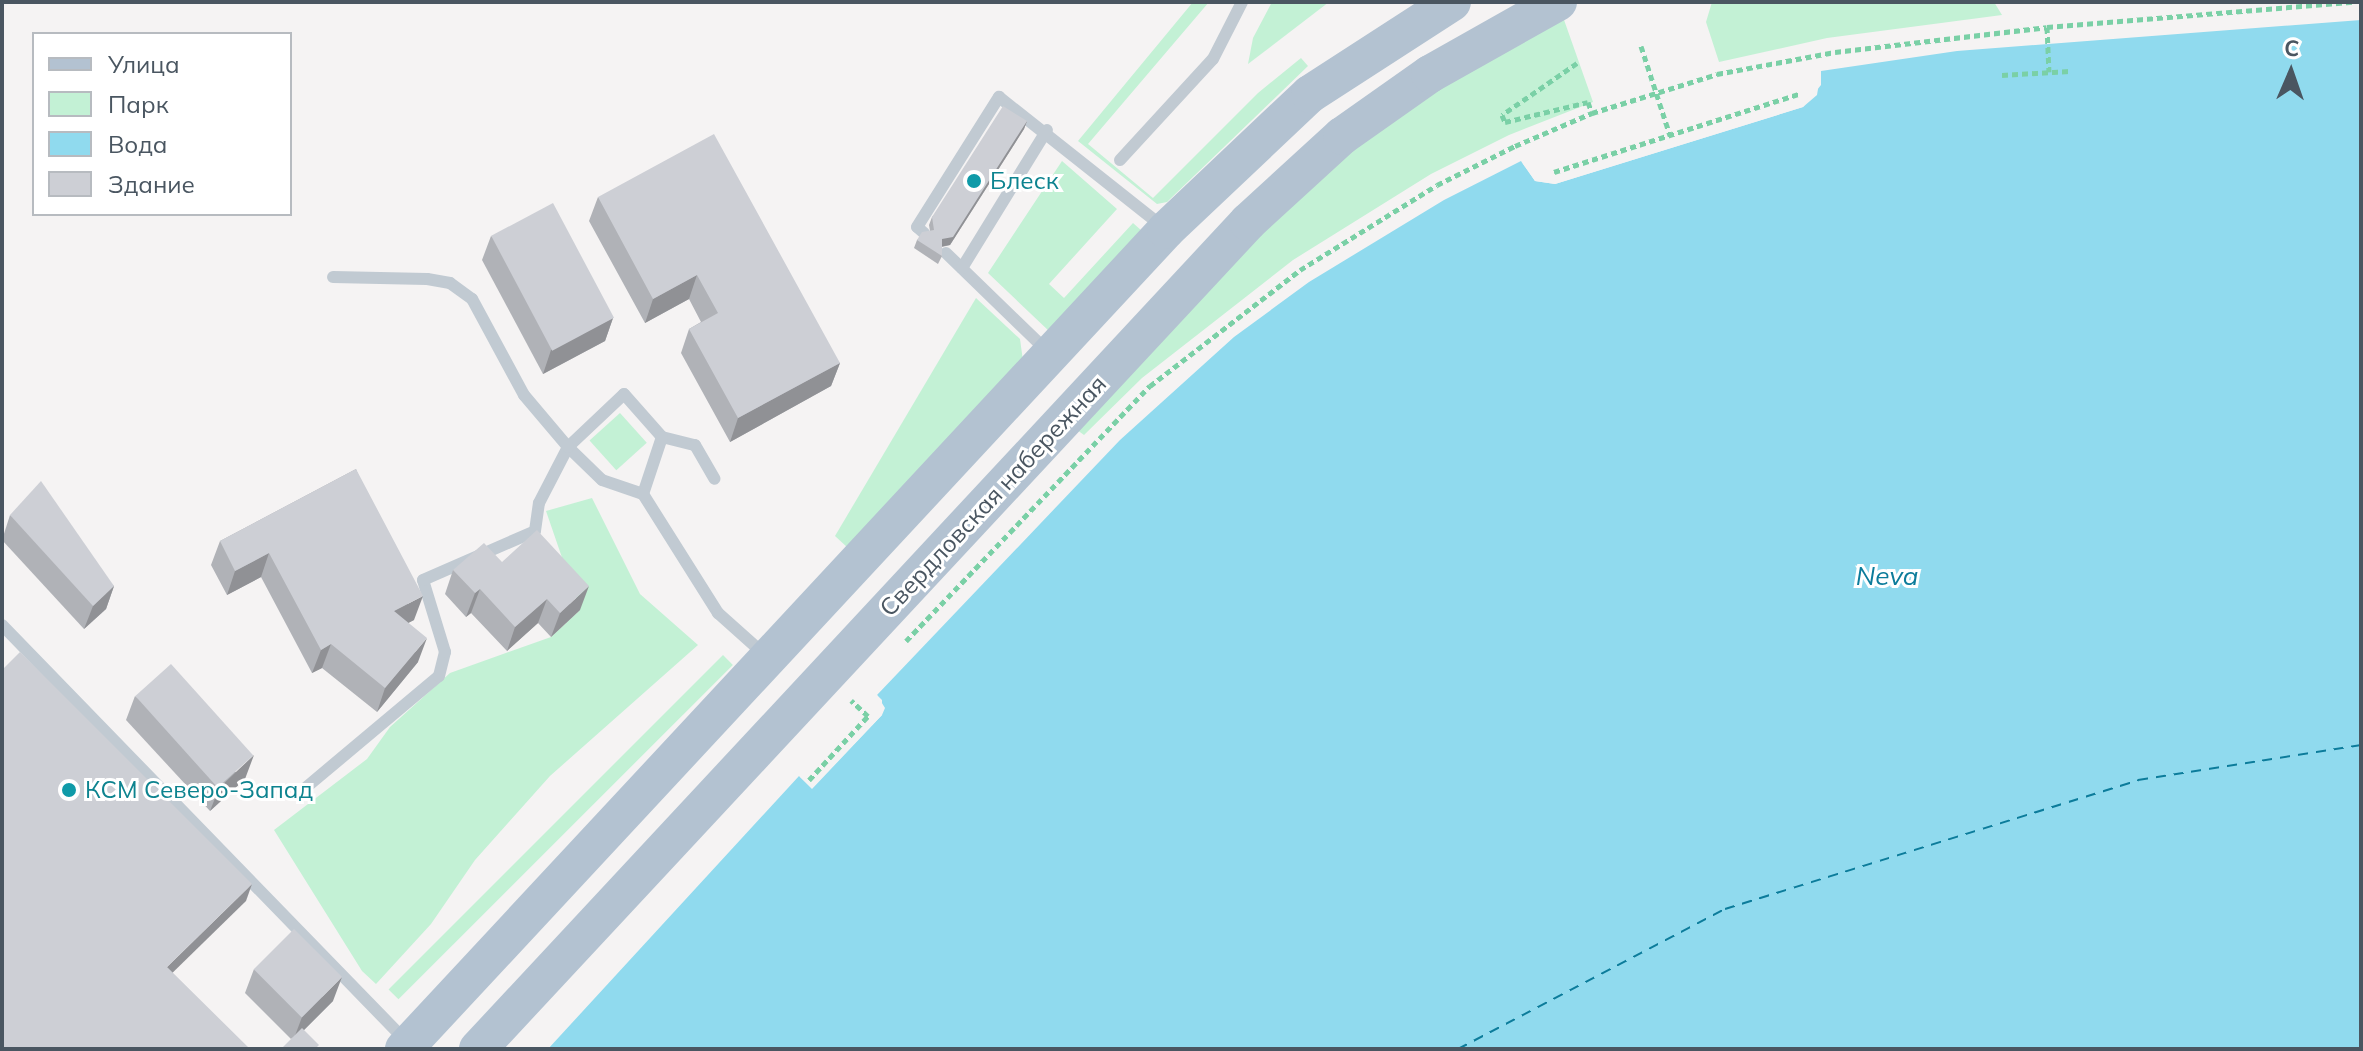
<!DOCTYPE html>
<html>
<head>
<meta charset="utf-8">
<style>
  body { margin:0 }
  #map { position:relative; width:2363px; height:1051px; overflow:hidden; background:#f5f3f3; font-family:Mulish,sans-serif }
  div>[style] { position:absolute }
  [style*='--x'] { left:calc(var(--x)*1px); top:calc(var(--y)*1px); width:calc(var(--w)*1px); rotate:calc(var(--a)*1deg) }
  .green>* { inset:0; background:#c3f1d5; transform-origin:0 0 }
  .water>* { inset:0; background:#90daee }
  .pier>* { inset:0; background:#f5f3f3 }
  .ferry>* { height:2px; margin-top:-1px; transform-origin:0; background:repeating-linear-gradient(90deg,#0c7c9b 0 10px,transparent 0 18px) }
  .path>* { height:5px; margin-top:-2.5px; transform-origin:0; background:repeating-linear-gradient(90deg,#7ad0a6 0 6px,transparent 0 10px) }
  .lane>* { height:12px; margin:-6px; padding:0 6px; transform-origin:6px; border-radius:6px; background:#c1cad2 }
  .primary>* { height:38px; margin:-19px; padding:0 19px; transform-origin:19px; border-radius:19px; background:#b3c2d1 }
  .wall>* { inset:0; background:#b0b2b7 }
  .shaded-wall>* { inset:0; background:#909195 }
  .building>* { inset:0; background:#cdcfd5; transform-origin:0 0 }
  .dots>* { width:22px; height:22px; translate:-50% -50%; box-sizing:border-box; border:4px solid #fff; border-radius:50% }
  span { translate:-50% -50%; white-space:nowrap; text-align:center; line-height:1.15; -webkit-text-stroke:6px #fff; paint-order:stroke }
  .culture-label { font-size:24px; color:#0d838f }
  .left { translate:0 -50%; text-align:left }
  .street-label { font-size:24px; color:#4a5661 }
  .water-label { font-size:26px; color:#0c7c9b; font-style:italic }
  .frame { position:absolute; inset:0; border:4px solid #4a5661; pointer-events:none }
  .legend { position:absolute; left:32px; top:32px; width:260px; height:184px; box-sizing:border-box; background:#fff; border:2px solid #b7bbc0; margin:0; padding:10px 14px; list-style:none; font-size:24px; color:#4a5661 }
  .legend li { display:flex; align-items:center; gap:16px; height:40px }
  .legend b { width:40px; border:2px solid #b7bbc0 }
  .north { position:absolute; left:2251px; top:32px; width:80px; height:80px; -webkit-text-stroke:6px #fff; paint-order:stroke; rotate:2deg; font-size:22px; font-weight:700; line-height:32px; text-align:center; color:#4a5661 }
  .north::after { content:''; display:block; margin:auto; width:28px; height:36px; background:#4a5661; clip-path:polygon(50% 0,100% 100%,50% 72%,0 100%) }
</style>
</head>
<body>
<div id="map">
  <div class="green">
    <div style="clip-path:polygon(1193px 2px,1209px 2px,1088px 144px,1153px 198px,1258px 93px,1301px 58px,1308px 66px,1167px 202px,1157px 204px,1078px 141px)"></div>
    <div style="clip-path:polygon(1272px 2px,1329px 2px,1248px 64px,1253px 38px)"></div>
    <div style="clip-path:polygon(1712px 2px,1994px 2px,2002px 15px,1827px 38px,1719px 62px,1706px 22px)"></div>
    <div style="clip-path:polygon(1563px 17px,1593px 102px,1509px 135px,1431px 174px,1293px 260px,1142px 378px,1084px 435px,1073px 427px,1262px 229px,1388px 119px)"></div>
    <div style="clip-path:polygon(1062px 161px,1117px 209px,1049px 284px,1064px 298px,1133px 223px,1142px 231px,1050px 332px,988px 273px)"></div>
    <div style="clip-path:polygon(976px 298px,1020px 339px,1023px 361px,848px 548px,835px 536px)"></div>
    <div style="left:620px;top:413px;width:40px;height:41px;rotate:48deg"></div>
    <div style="clip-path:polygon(592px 498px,640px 594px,698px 645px,550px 776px,475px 860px,431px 924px,376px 984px,362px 971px,274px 830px,367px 759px,390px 727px,450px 673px,551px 637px,580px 610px,546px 511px)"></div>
    <div style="left:723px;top:655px;width:14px;height:473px;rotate:45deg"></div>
  </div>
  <div class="water">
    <div style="clip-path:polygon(2361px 20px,2361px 1049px,548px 1049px,799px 776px,812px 788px,882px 715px,882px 700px,877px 695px,1120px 440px,1234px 337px,1309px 282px,1444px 200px,1521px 161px,1535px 181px,1555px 184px,1803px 107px,1821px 85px,1821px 71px,1957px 51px)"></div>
  </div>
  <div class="pier">
    <div style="clip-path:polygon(1821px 71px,1817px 95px,1803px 107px,1555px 184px,1535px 181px,1521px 161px,1537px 178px,1554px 180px,1802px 104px,1813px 93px)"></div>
    <div style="clip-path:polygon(877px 695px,885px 708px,882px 715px,812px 789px,799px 776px,812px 783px,844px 750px,878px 713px)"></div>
  </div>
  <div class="ferry">
    <div style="--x:1458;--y:1049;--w:301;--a:-27.7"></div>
    <div style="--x:1725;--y:909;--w:433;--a:-17.3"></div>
    <div style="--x:2138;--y:780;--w:226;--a:-8.9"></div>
  </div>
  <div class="path">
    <div style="--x:2047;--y:27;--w:45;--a:87.5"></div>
    <div style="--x:1641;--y:46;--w:94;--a:72"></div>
    <div style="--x:1577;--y:63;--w:91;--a:145.3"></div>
    <div style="--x:1502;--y:115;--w:8;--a:67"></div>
    <div style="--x:1505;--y:122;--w:85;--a:-13.5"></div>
    <div style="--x:1588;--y:102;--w:12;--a:70"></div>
    <div style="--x:2002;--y:75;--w:68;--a:-3.4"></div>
    <div style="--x:1554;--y:172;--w:257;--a:-17.7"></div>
    <div style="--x:906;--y:641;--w:353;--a:-46.3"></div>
    <div style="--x:1150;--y:386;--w:190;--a:-37.7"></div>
    <div style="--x:1300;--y:270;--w:161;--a:-31.8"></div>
    <div style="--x:1437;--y:185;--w:87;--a:-26.6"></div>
    <div style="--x:1515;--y:146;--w:84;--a:-23.2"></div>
    <div style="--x:1592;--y:113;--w:131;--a:-17.3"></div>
    <div style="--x:1717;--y:74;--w:120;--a:-10.6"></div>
    <div style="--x:1835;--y:52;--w:213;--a:-6.7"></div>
    <div style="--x:2047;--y:27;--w:307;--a:-4.7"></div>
    <div style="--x:809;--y:780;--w:87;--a:-47.3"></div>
    <div style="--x:868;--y:716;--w:23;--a:-137"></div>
  </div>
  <div class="lane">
    <div style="--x:1120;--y:160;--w:137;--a:-47.4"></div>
    <div style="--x:1213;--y:59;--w:64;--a:-63"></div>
    <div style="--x:924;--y:233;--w:9;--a:-139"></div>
    <div style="--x:917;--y:227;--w:154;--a:-57.8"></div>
    <div style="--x:999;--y:97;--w:211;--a:38.4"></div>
    <div style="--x:946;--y:253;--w:141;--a:44.1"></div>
    <div style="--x:962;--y:268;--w:162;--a:-58.4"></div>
    <div style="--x:662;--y:437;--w:34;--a:14"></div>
    <div style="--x:695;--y:445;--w:39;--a:60"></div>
    <div style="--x:643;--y:494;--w:43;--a:-161.1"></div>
    <div style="--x:602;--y:480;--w:47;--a:-135.9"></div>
    <div style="--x:568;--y:447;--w:77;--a:-43.4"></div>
    <div style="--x:624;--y:394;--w:57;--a:48.5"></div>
    <div style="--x:662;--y:437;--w:60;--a:108.4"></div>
    <div style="--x:643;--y:494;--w:141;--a:57.8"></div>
    <div style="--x:718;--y:613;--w:63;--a:41.8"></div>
    <div style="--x:2;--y:625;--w:581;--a:45.84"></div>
    <div style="--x:303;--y:790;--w:177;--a:-40"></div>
    <div style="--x:439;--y:676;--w:25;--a:-76"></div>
    <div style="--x:445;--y:652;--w:75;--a:-107"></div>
    <div style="--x:423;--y:580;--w:122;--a:-23.6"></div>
    <div style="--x:535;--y:531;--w:28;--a:-82"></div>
    <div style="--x:539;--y:503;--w:63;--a:-62.6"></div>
    <div style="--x:568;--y:447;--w:68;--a:-130.2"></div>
    <div style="--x:524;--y:395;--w:109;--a:-118.4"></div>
    <div style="--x:472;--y:299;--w:27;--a:-144"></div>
    <div style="--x:450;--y:283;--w:23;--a:-170"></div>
    <div style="--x:427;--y:279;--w:94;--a:-178.8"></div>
  </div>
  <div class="primary">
    <div style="--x:404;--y:1049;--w:1119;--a:-47.06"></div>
    <div style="--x:1166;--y:230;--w:198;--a:-43.4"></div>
    <div style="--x:1310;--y:94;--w:169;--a:-32.9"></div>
    <div style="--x:478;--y:1049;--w:1130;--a:-47.04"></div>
    <div style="--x:1248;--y:222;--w:127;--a:-42.5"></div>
    <div style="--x:1342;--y:136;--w:108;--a:-35.2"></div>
    <div style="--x:1430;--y:74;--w:147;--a:-29.4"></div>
  </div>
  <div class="wall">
    <div style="clip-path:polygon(1027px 121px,1024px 129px,950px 245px,942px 247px,942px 256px,938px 264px,914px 248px,917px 240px,930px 231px,929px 225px,932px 217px)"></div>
    <div style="clip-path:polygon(598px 197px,840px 363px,831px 386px,730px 442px,681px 353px,689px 329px,701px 322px,689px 299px,645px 323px,589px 221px)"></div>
    <div style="clip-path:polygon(491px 236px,613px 318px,605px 341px,543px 374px,482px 260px)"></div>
    <div style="clip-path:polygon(356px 469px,414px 620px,408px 623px,418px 662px,377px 712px,322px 668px,312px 673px,261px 577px,227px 595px,211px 565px,220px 541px)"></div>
    <div style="clip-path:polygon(10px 515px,114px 586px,106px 609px,84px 629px,2px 540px)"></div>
    <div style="clip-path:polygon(502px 562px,580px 610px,551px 637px,538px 623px,507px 651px,471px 613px,466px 617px,445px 594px,453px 570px)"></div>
    <div style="clip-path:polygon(135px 696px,245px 779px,210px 811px,126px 720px)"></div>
    <div style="clip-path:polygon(254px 969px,333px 1001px,304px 1030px,291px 1039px,245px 993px)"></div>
  </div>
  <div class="shaded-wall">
    <div style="clip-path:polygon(1027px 121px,1024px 129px,950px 245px,939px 247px,942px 239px)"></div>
    <div style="clip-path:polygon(697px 275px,689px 299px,645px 323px,653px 299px)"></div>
    <div style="clip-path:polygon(613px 318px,605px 341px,543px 374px,551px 350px)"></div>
    <div style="clip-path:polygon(840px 363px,831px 386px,730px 442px,738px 418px)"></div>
    <div style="clip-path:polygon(269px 553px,261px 577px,227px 595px,235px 571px)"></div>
    <div style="clip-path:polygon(114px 586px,106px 609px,84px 629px,93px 606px)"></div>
    <div style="clip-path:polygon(589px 586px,580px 610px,551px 637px,560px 613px)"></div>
    <div style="clip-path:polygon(480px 589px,471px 613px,466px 617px,475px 593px)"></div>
    <div style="clip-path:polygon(423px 596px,414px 620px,385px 635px,394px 611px)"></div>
    <div style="clip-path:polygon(547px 599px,538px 623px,507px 651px,515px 627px)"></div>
    <div style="clip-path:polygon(427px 638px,418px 662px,377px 712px,385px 688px)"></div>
    <div style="clip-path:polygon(331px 644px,322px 668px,312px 673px,321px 650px)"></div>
    <div style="clip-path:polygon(254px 755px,245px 779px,210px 811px,219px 788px)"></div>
    <div style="clip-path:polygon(252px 884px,246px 901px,161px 984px,167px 967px)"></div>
    <div style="clip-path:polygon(342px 977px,333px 1001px,293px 1041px,302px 1017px)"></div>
  </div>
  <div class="building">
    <div style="clip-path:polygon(1003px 106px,1027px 121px,953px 237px,942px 239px,942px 256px,917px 240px,922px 232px,934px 230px,932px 217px)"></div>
    <div style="clip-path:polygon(714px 134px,840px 363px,738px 418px,689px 329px,718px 313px,697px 275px,653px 299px,598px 197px)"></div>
    <div style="left:553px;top:203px;width:130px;height:70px;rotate:62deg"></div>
    <div style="clip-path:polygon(356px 469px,423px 596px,394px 611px,427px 638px,385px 688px,331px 644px,321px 650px,269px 553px,235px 571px,220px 541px)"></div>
    <div style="clip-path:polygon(41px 481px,114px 586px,93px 606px,10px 515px)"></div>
    <div style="clip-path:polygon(537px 530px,589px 586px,560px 613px,547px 599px,515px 627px,480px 589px,475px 593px,453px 570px,484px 543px,502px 562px)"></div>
    <div style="clip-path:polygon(20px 652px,252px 884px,167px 967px,250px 1049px,2px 1049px,2px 670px)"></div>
    <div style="left:171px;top:664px;width:123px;height:48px;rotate:48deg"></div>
    <div style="left:294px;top:929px;width:68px;height:57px;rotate:45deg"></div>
    <div style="clip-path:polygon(302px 1028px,319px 1045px,315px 1049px,281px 1049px)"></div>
  </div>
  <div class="dots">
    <div style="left:974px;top:181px;background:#0f9aa8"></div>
    <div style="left:69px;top:790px;background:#0f9aa8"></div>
  </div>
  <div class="culture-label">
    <span class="left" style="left:990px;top:181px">Блеск</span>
    <span class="left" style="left:85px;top:790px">КСМ Северо-Запад</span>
  </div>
  <div class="street-label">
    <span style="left:993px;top:496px;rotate:-47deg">Свердловская набережная</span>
  </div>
  <div class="water-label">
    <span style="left:1887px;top:576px">Neva</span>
  </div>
  <div class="frame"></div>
  <ul class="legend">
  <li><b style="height:10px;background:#b3c2d1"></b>Улица</li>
  <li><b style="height:22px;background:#c3f1d5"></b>Парк</li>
  <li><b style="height:22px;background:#90daee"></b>Вода</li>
  <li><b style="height:22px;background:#cdcfd5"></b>Здание</li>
  </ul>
  <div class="north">С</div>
</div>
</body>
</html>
